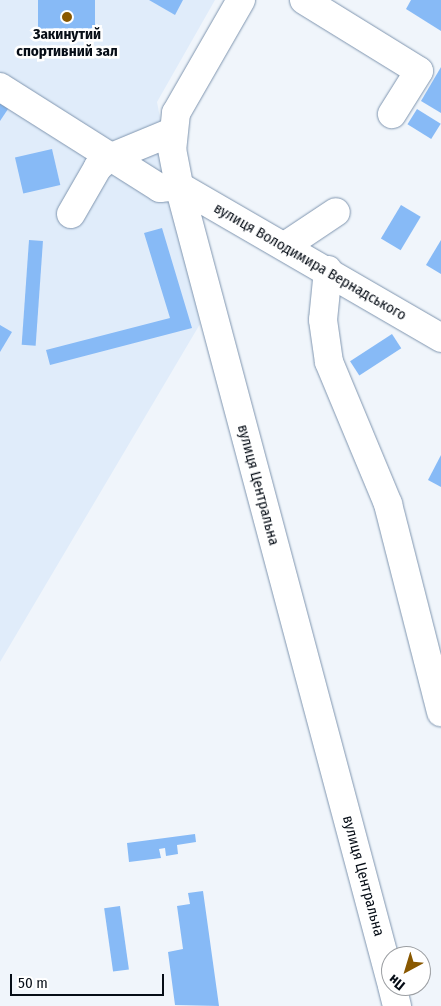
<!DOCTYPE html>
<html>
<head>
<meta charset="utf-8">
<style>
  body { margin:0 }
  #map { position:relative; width:441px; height:1006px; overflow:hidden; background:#f0f5fb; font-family:"Fira Sans Condensed",sans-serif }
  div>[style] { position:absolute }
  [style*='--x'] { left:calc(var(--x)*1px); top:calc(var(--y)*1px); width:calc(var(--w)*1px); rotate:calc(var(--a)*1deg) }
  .built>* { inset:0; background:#e0ecfa }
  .building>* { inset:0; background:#87baf6; transform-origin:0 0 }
  .roads { filter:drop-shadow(0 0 1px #7f95af) drop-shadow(0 0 1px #7f95af) }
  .minor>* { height:28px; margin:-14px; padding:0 14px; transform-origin:14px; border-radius:14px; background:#fff }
  .dots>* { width:14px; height:14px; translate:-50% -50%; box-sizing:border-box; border:2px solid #fff; border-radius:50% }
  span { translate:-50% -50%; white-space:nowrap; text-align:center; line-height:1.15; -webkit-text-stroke:5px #fff; paint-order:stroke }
  .poi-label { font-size:15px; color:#060d16; font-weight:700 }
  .street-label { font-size:15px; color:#060d16 }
  .north { position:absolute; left:381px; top:946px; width:50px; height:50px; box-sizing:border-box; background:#fff; border:1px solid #9b9ea2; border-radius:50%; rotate:219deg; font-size:14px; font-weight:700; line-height:20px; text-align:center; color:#060d16 }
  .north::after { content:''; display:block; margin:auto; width:18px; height:22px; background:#895800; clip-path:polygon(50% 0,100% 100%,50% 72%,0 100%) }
  .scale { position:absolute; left:10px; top:974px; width:154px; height:22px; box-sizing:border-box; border:2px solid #060d16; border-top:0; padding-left:6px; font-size:15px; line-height:18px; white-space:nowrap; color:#060d16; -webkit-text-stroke:4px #fff; paint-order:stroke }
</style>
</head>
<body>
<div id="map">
  <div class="built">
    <div style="clip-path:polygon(0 0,215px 0,157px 102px,200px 324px,0 662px)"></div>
  </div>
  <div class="building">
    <div style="left:38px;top:0;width:57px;height:38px"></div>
    <div style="clip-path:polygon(149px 0,183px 0,175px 15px)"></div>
    <div style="clip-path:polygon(411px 0,441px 0,441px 31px,406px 9px)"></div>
    <div style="clip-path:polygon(441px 67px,441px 113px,421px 101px)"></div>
    <div style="clip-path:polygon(0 100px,10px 106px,0 121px)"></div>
    <div style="left:417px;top:109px;width:28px;height:18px;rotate:32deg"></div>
    <div style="left:52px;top:149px;width:37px;height:38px;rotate:77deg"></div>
    <div style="left:401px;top:205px;width:23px;height:39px;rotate:31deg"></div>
    <div style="clip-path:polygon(162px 228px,192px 328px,50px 365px,46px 350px,170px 318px,144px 233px)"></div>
    <div style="left:29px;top:240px;width:14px;height:105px;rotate:4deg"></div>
    <div style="clip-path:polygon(441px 240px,441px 274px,426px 265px)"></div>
    <div style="clip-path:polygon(0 325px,12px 332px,0 352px)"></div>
    <div style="left:392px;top:334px;width:17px;height:50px;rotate:57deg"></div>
    <div style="clip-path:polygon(441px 455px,441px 487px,428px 480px)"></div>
    <div style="clip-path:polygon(195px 834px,196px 842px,177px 845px,178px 854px,166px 856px,165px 848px,159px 849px,161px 858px,129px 862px,127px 843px)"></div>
    <div style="clip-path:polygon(203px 891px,219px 1006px,175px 1005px,168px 952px,183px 949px,177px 906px,190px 904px,188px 893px)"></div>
    <div style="left:120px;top:906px;width:64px;height:16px;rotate:82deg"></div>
  </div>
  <div class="roads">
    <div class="minor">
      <div style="--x:241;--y:0;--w:130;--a:119.9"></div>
      <div style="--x:176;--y:113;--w:36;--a:96"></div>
      <div style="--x:172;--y:149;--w:38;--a:79"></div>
      <div style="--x:179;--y:186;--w:824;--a:75.09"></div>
      <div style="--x:304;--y:0;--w:135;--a:31.7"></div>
      <div style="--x:419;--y:71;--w:51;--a:122.1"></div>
      <div style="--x:0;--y:87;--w:189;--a:32.3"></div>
      <div style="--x:160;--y:188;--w:19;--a:-6"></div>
      <div style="--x:179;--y:186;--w:303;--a:30.1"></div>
      <div style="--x:71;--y:214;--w:54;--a:-60.1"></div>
      <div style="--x:98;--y:167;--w:14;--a:-39"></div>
      <div style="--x:109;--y:158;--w:68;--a:-22.4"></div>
      <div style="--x:285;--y:246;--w:61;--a:-33.7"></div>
      <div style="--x:328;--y:270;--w:50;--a:95.7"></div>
      <div style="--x:323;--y:320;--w:42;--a:81.9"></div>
      <div style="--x:329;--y:362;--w:154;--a:67.4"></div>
      <div style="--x:388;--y:504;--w:215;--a:75.7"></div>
      <div style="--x:392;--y:986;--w:21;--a:76"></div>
    </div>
  </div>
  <div class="dots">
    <div style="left:67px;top:17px;background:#895800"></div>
  </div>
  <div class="poi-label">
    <span style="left:67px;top:43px">Закинутий<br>спортивний зал</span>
  </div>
  <div class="street-label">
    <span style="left:310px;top:262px;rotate:30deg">вулиця Володимира Вернадського</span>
    <span style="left:258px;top:485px;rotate:75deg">вулиця Центральна</span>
    <span style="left:363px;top:876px;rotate:75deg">вулиця Центральна</span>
  </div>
  <div class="north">Пн</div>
  <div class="scale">50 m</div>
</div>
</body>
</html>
